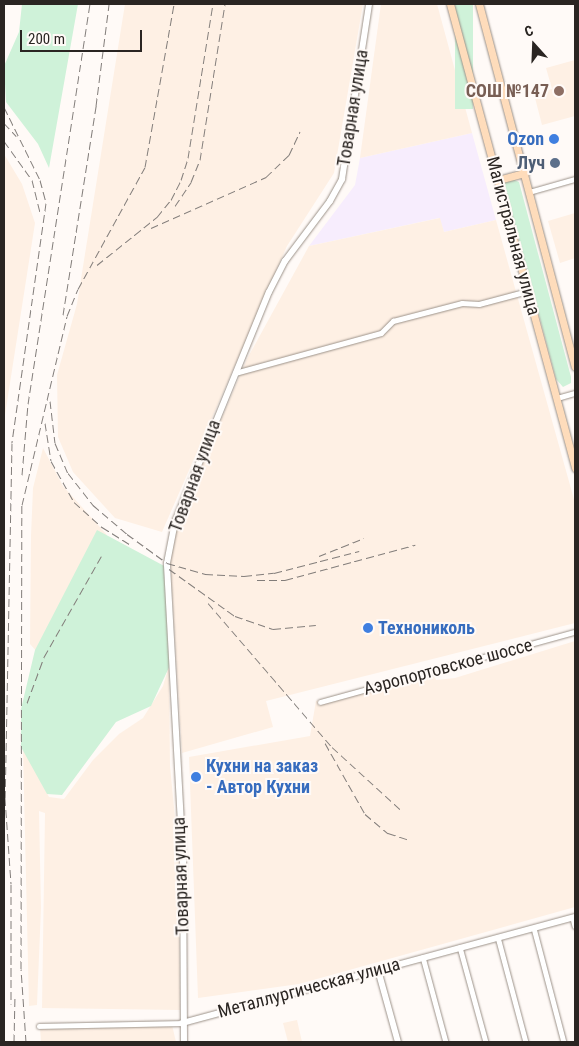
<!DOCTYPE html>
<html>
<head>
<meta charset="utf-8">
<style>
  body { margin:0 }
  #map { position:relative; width:579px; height:1046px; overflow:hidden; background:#fffaf7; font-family:"Roboto Condensed",sans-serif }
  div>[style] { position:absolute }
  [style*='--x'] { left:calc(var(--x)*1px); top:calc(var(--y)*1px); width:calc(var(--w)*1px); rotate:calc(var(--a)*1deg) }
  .commercial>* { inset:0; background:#f7edfd }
  .built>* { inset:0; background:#fef0e4 }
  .green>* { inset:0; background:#cff2d9; transform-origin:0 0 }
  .roads { filter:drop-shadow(0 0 1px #9c9289) drop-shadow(0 0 1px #9c9289) }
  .street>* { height:4.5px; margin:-2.25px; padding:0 2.25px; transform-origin:2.25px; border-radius:2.25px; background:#fff }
  .secondary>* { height:6px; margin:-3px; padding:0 3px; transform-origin:3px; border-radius:3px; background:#fff }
  .primary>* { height:7px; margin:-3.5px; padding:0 3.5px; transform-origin:3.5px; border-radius:3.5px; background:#fedcbb }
  .rail>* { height:1px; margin-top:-0.5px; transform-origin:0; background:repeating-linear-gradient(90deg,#827d7a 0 8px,transparent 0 12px) }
  .dots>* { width:14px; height:14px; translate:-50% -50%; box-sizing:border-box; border:2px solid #fffaf7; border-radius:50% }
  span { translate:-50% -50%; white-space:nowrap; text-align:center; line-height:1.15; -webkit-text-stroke:4px #fffaf7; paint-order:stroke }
  .education-label { font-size:18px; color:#785e54; font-weight:700 }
  .right { translate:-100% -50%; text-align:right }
  .street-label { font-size:18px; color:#2a2522 }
  .shop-label { font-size:18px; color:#366cbe; font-weight:700 }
  .left { translate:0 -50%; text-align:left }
  .service-label { font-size:18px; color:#4e5e75; font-weight:700 }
  .frame { position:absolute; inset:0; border:5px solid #2a2522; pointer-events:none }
  .north { position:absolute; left:509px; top:20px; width:50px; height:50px; -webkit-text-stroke:4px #fffaf7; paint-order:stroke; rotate:340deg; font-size:14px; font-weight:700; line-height:20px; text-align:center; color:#2a2522 }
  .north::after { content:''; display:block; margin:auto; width:18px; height:22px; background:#2a2522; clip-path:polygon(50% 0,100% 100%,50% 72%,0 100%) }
  .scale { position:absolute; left:20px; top:30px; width:122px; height:22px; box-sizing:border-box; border:2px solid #2a2522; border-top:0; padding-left:6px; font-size:15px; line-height:18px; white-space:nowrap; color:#2a2522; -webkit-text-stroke:4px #fffaf7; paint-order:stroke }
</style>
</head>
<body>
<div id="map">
  <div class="commercial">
    <div style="clip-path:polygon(472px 133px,496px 220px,444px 232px,439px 218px,309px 246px,355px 185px,360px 158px)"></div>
  </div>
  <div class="built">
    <div style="clip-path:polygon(125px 4px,363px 4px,334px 173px,287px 246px,162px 532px,115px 518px,73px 472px,58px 437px,57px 375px,77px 304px)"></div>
    <div style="clip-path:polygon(381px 4px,437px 4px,472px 133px,360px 158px)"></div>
    <div style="clip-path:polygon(575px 60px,575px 116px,542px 125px,534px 94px,552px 89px,546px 68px)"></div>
    <div style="clip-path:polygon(4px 154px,22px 184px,35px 223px,5px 415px,4px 548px)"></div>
    <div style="clip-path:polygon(575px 213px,575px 258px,560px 263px,548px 221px)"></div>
    <div style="clip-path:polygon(440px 218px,444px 232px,496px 220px,575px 503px,575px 623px,266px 701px,273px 727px,182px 753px,170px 560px,177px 523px,247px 359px,309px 246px)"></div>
    <div style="clip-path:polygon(43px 448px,63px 486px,107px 535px,73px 598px,38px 653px,30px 644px,31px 536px,33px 488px)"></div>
    <div style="clip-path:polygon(575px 641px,575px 907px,299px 984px,198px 998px,189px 757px,310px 736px,316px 701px,431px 669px,436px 680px,455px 678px)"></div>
    <div style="clip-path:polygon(169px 666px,170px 766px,179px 860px,180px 1010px,42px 1008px,45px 813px,39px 811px,41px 908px,37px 1005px,29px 1006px,23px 748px,49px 797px,64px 799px,93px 760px,119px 734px,143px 718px,163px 686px)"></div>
    <div style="clip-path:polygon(297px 1020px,302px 1042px,288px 1042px,283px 1023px)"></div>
    <div style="clip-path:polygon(172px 1025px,176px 1042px,41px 1042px,40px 1027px)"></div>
  </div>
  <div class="green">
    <div style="clip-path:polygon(22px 4px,78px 4px,49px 168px,38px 144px,6px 102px,4px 66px,19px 32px)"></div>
    <div style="left:455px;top:4px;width:18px;height:105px"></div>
    <div style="clip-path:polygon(512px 179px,519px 182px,571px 377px,571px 383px,563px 387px,556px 379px,505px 187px,505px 182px)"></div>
    <div style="clip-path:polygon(97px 530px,168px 568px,172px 661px,151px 706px,116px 722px,62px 795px,47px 794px,21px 747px,21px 709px,35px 650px)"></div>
  </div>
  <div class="roads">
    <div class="street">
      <div style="--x:529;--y:192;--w:48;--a:-15.8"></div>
      <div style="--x:235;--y:373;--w:151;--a:-15.3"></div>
      <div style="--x:381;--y:333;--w:17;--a:-45"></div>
      <div style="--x:393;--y:321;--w:71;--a:-14.6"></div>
      <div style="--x:462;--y:303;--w:17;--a:3"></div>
      <div style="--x:479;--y:304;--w:51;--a:-14.9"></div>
      <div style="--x:557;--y:398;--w:19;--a:-16"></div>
      <div style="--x:320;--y:702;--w:264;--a:-15.4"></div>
      <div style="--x:573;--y:918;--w:8;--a:76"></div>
      <div style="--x:534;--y:928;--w:118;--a:75.3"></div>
      <div style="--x:498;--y:937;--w:109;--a:75.1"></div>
      <div style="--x:460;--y:947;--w:98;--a:74.7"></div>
      <div style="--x:423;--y:957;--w:88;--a:74.9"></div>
      <div style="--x:39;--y:1026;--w:143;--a:-1.2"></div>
    </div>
    <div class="secondary">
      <div style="--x:378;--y:970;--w:75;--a:74.5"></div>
      <div style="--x:182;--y:1023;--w:407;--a:-15.1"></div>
      <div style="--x:184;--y:1042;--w:181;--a:-90.3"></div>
      <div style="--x:183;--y:861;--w:298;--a:-93.1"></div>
      <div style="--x:167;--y:563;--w:42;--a:-79"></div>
      <div style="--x:175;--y:522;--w:248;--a:-67.8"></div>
      <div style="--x:269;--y:292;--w:35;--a:-63"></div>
      <div style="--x:285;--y:261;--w:75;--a:-53.1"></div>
      <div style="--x:330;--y:201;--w:25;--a:-61"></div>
      <div style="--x:342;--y:179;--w:177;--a:-81.2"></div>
    </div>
    <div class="primary">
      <div style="--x:450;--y:4;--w:481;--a:74.9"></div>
      <div style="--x:479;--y:4;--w:375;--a:75.2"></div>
      <div style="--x:498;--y:180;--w:28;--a:-15"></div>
    </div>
  </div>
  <div class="rail">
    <div style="--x:4;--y:107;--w:81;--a:63.7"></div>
    <div style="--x:40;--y:180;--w:24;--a:75"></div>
    <div style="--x:46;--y:203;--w:242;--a:98.1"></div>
    <div style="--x:12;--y:443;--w:355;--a:91.1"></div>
    <div style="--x:5;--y:798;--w:86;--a:86"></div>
    <div style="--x:11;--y:884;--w:120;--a:90"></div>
    <div style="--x:4;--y:123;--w:18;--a:47"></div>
    <div style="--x:4;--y:141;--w:48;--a:54.3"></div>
    <div style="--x:32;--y:180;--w:33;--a:76"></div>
    <div style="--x:175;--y:206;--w:29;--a:-56"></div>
    <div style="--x:191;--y:182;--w:24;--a:-68"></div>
    <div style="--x:200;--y:160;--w:158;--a:-80.9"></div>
    <div style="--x:151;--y:228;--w:126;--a:-23.9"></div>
    <div style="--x:266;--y:177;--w:32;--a:-44"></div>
    <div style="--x:289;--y:155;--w:26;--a:-65"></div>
    <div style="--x:97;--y:265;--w:77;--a:-38.7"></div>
    <div style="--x:157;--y:217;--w:22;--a:-51"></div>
    <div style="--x:171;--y:200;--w:22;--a:-63"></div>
    <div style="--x:181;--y:180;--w:23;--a:-72"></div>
    <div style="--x:188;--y:158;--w:156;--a:-80.8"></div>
    <div style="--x:63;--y:315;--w:212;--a:-81"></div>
    <div style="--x:96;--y:106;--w:103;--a:-82.7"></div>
    <div style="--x:50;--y:401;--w:42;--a:83.2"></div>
    <div style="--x:55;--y:443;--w:33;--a:67"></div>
    <div style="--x:68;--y:473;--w:41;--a:52"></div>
    <div style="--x:93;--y:505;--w:45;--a:40.5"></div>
    <div style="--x:127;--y:534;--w:49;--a:35.9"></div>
    <div style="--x:167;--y:563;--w:40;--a:16"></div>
    <div style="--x:205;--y:574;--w:39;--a:3"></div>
    <div style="--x:244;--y:576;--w:30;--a:-6"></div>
    <div style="--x:274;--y:573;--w:88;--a:-14.5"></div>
    <div style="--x:45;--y:423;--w:38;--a:81"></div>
    <div style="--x:51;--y:461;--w:47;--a:60.7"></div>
    <div style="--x:74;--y:502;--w:38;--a:42"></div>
    <div style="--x:102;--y:527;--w:34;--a:32"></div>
    <div style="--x:22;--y:475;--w:71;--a:-85.2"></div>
    <div style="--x:28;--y:404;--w:405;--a:-81.2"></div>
    <div style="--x:319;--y:556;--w:48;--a:-21.8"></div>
    <div style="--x:169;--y:569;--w:81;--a:35.5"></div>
    <div style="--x:235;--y:616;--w:40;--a:18.9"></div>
    <div style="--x:273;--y:629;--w:43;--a:-5.3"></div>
    <div style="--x:257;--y:580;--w:28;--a:0"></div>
    <div style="--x:285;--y:580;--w:135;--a:-15.1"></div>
    <div style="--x:208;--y:603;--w:190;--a:49.3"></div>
    <div style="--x:332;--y:747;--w:92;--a:42.4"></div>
    <div style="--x:27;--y:703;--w:49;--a:-69.7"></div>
    <div style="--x:44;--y:657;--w:120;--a:-60.4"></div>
    <div style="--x:325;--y:743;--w:81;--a:60.6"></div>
    <div style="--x:365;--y:814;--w:30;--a:40"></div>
    <div style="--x:388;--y:833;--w:23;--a:18"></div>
    <div style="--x:14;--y:1042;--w:46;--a:-88.8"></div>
    <div style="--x:26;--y:1042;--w:73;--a:-93.9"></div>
    <div style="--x:21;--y:969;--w:464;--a:-89.9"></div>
    <div style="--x:22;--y:505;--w:194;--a:-76.6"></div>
    <div style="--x:67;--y:316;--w:29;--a:-68"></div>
    <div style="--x:78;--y:289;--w:139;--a:-61.2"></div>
    <div style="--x:145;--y:167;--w:166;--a:-79.9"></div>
  </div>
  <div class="dots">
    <div style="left:559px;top:91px;background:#8d6e63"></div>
    <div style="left:554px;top:139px;background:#3f7fe0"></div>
    <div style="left:555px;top:163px;background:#5c6f8a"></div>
    <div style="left:368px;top:628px;background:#3f7fe0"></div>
    <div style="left:196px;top:777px;background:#3f7fe0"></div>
  </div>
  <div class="education-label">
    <span class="right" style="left:549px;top:91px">СОШ №147</span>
  </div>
  <div class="street-label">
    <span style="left:353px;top:108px;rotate:-81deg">Товарная улица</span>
    <span style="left:513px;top:236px;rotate:75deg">Магистральная улица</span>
    <span style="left:195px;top:476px;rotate:-70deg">Товарная улица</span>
    <span style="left:448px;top:667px;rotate:-15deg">Аэропортовское шоссе</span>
    <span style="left:181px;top:876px;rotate:-92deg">Товарная улица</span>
    <span style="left:309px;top:988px;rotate:-15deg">Металлургическая улица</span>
  </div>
  <div class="shop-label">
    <span class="right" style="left:544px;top:139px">Ozon</span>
    <span class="left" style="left:378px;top:628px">Технониколь</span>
    <span class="left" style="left:206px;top:777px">Кухни на заказ<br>- Автор Кухни</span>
  </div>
  <div class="service-label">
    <span class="right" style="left:545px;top:163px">Луч</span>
  </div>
  <div class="frame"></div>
  <div class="north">С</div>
  <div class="scale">200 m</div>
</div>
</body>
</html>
